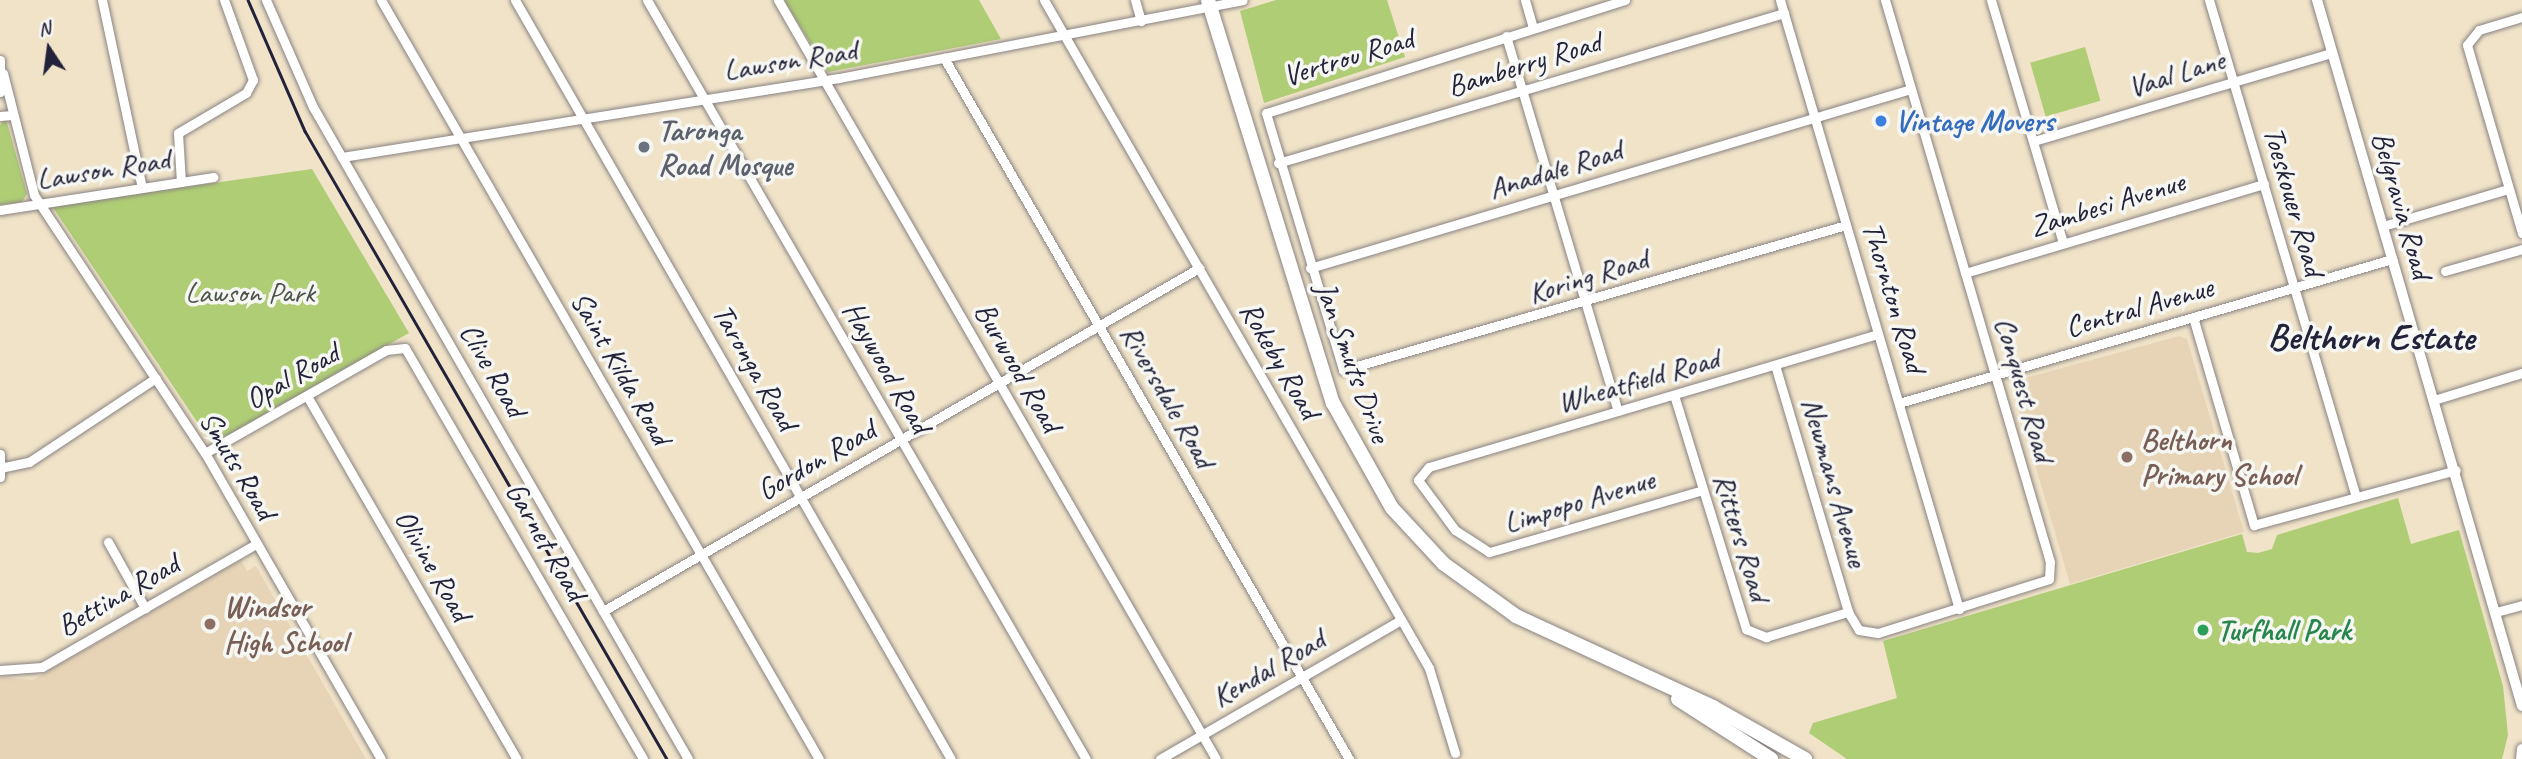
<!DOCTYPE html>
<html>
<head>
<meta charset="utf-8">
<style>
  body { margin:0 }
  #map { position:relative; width:2522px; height:759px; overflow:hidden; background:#f0e3c8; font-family:Caveat,sans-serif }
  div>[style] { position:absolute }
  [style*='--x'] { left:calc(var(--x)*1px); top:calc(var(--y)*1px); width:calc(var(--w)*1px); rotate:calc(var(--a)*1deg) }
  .built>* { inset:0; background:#e7d4b7 }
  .green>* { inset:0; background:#afcd75; transform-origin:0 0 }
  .roads { filter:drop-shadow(0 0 2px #898282) drop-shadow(0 0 2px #898282) }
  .minor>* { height:9px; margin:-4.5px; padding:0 4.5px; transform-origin:4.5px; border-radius:4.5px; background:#fff }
  .tertiary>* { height:10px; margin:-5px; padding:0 5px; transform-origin:5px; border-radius:5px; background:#fff }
  .primary>* { height:14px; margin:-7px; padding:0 7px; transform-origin:7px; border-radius:7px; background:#fff }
  .rail>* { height:2.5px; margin:-1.25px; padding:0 1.25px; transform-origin:1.25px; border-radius:1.25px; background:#22223b }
  .dots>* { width:19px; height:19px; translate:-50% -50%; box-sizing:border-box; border:4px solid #f6f6f2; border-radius:50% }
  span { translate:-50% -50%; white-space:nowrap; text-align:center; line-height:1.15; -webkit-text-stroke:7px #f6f6f2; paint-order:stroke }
  .street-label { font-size:30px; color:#22223b }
  .shop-label { font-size:30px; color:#366cbe; font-weight:700 }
  .left { translate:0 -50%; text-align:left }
  .worship-label { font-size:30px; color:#5b616d; font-weight:700 }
  .park-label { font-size:30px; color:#4c554c }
  .education-label { font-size:30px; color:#785e54; font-weight:700 }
  .leisure-label { font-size:30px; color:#27864d; font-weight:700 }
  .district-label { font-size:37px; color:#22223b; font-weight:700 }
  .north { position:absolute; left:14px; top:14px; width:70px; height:70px; -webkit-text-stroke:5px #f6f6f2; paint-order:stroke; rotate:347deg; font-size:19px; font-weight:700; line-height:28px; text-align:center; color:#22223b }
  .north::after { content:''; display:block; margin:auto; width:24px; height:32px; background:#22223b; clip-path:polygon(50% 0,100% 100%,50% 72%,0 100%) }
</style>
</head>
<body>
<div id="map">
  <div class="built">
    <div style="clip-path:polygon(2179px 336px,2187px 339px,2244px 532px,2070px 584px,2011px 382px)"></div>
    <div style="clip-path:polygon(241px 560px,247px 571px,256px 566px,366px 759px,0 759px,0 677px,33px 680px)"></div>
  </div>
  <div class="green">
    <div style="clip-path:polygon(784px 0,979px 0,1001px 39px,828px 72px)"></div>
    <div style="clip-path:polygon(1276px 0,1387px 0,1405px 57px,1264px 103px,1240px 11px)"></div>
    <div style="left:2085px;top:47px;width:56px;height:57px;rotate:74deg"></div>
    <div style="clip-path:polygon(6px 119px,27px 194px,22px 202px,0 205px,0 125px)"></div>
    <div style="clip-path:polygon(312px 169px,409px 333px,212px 444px,52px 206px)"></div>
    <div style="clip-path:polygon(2398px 498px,2411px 544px,2459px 530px,2503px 686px,2508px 735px,2502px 759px,1847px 759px,1809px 733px,1813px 723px,1897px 698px,1883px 641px,2242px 534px,2247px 552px,2258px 553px,2272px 549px,2277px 535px)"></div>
  </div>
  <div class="roads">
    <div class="minor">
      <div style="--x:102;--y:0;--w:192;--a:78"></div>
      <div style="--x:266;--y:0;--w:117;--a:66.3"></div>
      <div style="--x:313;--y:107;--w:752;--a:60.09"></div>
      <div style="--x:381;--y:0;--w:876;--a:60.01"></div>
      <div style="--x:515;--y:0;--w:875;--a:60.13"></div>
      <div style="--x:647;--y:0;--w:877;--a:59.96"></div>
      <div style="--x:778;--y:0;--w:876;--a:60.01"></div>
      <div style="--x:1044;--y:0;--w:771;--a:60.04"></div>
      <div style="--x:1429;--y:668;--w:89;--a:73"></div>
      <div style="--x:1135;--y:0;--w:22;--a:74"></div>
      <div style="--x:1525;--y:0;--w:29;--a:74"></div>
      <div style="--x:1625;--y:0;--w:376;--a:162.5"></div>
      <div style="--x:1266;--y:113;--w:268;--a:73.3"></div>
      <div style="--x:1343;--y:370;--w:523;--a:-16.08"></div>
      <div style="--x:1780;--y:0;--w:635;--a:73.62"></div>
      <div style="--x:1991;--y:0;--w:253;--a:73.5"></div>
      <div style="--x:2209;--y:0;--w:518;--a:73.52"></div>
      <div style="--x:2522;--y:17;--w:45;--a:163.2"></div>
      <div style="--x:2479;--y:30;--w:19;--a:129"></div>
      <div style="--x:2467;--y:45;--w:196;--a:73.7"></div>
      <div style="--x:1506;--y:36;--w:391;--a:73.4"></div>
      <div style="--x:944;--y:58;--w:810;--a:59.98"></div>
      <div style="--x:0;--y:60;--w:32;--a:90"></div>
      <div style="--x:3;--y:73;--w:126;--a:75.7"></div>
      <div style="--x:34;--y:195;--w:310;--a:56.5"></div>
      <div style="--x:205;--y:453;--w:353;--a:60.1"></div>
      <div style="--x:0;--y:116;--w:12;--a:-5"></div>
      <div style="--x:2034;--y:141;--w:311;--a:-16.5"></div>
      <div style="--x:342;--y:157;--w:503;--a:-9.03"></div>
      <div style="--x:839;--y:78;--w:411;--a:-10.9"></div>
      <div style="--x:1278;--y:163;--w:528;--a:-16.51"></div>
      <div style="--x:181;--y:182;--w:49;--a:-93.5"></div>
      <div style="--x:178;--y:133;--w:79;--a:-30.5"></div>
      <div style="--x:246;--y:93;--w:15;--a:-62"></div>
      <div style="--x:253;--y:80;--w:85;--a:-109.9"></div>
      <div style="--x:0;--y:210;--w:216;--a:-8.8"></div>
      <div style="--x:2383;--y:226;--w:130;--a:-16.5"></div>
      <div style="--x:1310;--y:268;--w:627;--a:-16.59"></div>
      <div style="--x:2445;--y:271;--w:80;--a:-15.9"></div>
      <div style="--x:1965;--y:273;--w:312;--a:-16.6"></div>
      <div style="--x:2193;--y:317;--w:217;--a:73.7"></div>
      <div style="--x:2254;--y:525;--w:209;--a:-15.2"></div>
      <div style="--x:1775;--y:365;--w:258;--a:73.5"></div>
      <div style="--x:1848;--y:612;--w:21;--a:59"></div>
      <div style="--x:1859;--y:630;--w:19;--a:9"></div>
      <div style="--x:1878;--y:633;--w:179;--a:-17.5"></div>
      <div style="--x:2049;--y:579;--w:17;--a:-87"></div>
      <div style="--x:2050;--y:562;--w:586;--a:-106.36"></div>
      <div style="--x:1674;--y:395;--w:245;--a:72.9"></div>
      <div style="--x:1746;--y:629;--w:22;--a:22"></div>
      <div style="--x:1766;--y:637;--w:86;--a:-17"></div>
      <div style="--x:307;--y:396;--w:419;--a:60"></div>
      <div style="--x:2434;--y:400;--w:92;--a:-17.1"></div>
      <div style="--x:1899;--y:403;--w:514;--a:-16.28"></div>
      <div style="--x:205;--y:453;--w:208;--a:-29.6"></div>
      <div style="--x:386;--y:350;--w:19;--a:-6"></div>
      <div style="--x:405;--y:348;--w:475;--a:59.9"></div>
      <div style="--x:0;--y:454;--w:23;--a:90"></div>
      <div style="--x:0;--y:468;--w:30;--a:-12"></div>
      <div style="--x:29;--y:462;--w:152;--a:-33.5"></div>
      <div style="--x:1703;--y:490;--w:223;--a:163.8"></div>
      <div style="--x:1489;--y:552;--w:40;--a:-147.1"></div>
      <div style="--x:1455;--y:530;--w:62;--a:-126.5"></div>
      <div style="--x:1418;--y:480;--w:17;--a:-50"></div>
      <div style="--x:1429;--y:467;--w:468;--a:-16.5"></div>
      <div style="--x:108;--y:542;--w:76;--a:60.7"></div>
      <div style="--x:603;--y:611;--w:688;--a:-29.92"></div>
      <div style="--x:2496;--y:612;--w:27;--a:-15"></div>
      <div style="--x:0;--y:670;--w:42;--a:-4.1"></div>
      <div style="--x:42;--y:667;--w:247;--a:-29.9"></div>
      <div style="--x:1160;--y:759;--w:278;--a:-30"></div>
    </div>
    <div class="tertiary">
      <div style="--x:2317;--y:0;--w:735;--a:73.81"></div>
      <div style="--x:2521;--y:759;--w:10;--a:-84"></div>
    </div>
    <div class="primary">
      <div style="--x:1208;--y:0;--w:422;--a:72.8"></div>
      <div style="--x:1333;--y:403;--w:120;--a:60.7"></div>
      <div style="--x:1392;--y:508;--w:76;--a:47.1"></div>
      <div style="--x:1444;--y:564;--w:89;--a:35.8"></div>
      <div style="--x:1516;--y:616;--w:217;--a:24.8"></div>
      <div style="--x:1713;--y:707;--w:106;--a:29.5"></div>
      <div style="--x:1678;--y:699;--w:111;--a:32.8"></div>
    </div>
  </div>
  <div class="rail">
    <div style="--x:248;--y:0;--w:143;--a:66.5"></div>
    <div style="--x:305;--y:131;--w:725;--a:60.04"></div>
  </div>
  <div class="dots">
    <div style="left:1881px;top:121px;background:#3f7fe0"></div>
    <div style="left:644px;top:147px;background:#6b7280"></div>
    <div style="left:2127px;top:457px;background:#8d6e63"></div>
    <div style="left:210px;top:624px;background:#8d6e63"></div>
    <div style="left:2203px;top:630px;background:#2e9e5b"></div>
  </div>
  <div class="street-label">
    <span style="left:1348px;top:57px;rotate:-17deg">Vertrou Road</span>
    <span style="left:790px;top:60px;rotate:-9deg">Lawson Road</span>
    <span style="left:1524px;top:64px;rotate:-17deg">Bamberry Road</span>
    <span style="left:2176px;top:73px;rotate:-17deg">Vaal Lane</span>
    <span style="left:103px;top:169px;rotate:-9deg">Lawson Road</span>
    <span style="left:1555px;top:169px;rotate:-17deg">Anadale Road</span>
    <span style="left:2294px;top:201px;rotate:74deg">Toeskouer Road</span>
    <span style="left:2107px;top:204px;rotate:-17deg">Zambesi Avenue</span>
    <span style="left:2402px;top:205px;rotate:74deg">Belgravia Road</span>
    <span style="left:1588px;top:276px;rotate:-17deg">Koring Road</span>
    <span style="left:1894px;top:297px;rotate:73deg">Thornton Road</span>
    <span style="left:2139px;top:307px;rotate:-16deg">Central Avenue</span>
    <span style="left:1280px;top:360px;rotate:60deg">Rokeby Road</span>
    <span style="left:1353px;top:362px;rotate:70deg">Jan Smuts Drive</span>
    <span style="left:755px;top:367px;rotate:60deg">Taronga Road</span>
    <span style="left:887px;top:367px;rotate:60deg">Haywood Road</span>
    <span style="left:1018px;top:367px;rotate:60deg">Burwood Road</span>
    <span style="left:621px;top:368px;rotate:60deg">Saint Kilda Road</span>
    <span style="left:493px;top:370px;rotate:60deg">Clive Road</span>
    <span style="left:292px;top:376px;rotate:-30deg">Opal Road</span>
    <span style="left:1638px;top:380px;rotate:-16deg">Wheatfield Road</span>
    <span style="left:2025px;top:389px;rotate:74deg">Conquest Road</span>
    <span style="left:1168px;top:396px;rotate:60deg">Riversdale Road</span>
    <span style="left:816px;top:460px;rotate:-30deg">Gordon Road</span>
    <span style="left:238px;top:465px;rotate:59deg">Smuts Road</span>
    <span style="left:1835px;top:482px;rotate:74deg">Newmans Avenue</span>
    <span style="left:1579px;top:501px;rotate:-17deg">Limpopo Avenue</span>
    <span style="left:1742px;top:537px;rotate:73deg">Ritters Road</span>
    <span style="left:546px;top:541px;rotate:60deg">Garnet Road</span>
    <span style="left:433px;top:565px;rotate:60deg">Olivine Road</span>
    <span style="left:118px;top:595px;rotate:-30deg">Bettina Road</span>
    <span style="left:1268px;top:668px;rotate:-30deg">Kendal Road</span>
  </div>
  <div class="shop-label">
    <span class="left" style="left:1895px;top:121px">Vintage Movers</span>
  </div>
  <div class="worship-label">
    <span class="left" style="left:658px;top:147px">Taronga<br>Road Mosque</span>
  </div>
  <div class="park-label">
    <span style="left:250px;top:292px">Lawson Park</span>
  </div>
  <div class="education-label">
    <span class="left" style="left:2141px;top:457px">Belthorn<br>Primary School</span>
    <span class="left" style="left:224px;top:624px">Windsor<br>High School</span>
  </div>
  <div class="leisure-label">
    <span class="left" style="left:2217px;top:630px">Turfhall Park</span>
  </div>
  <div class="district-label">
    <span style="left:2371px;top:337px">Belthorn Estate</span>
  </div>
  <div class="north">N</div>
</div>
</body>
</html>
